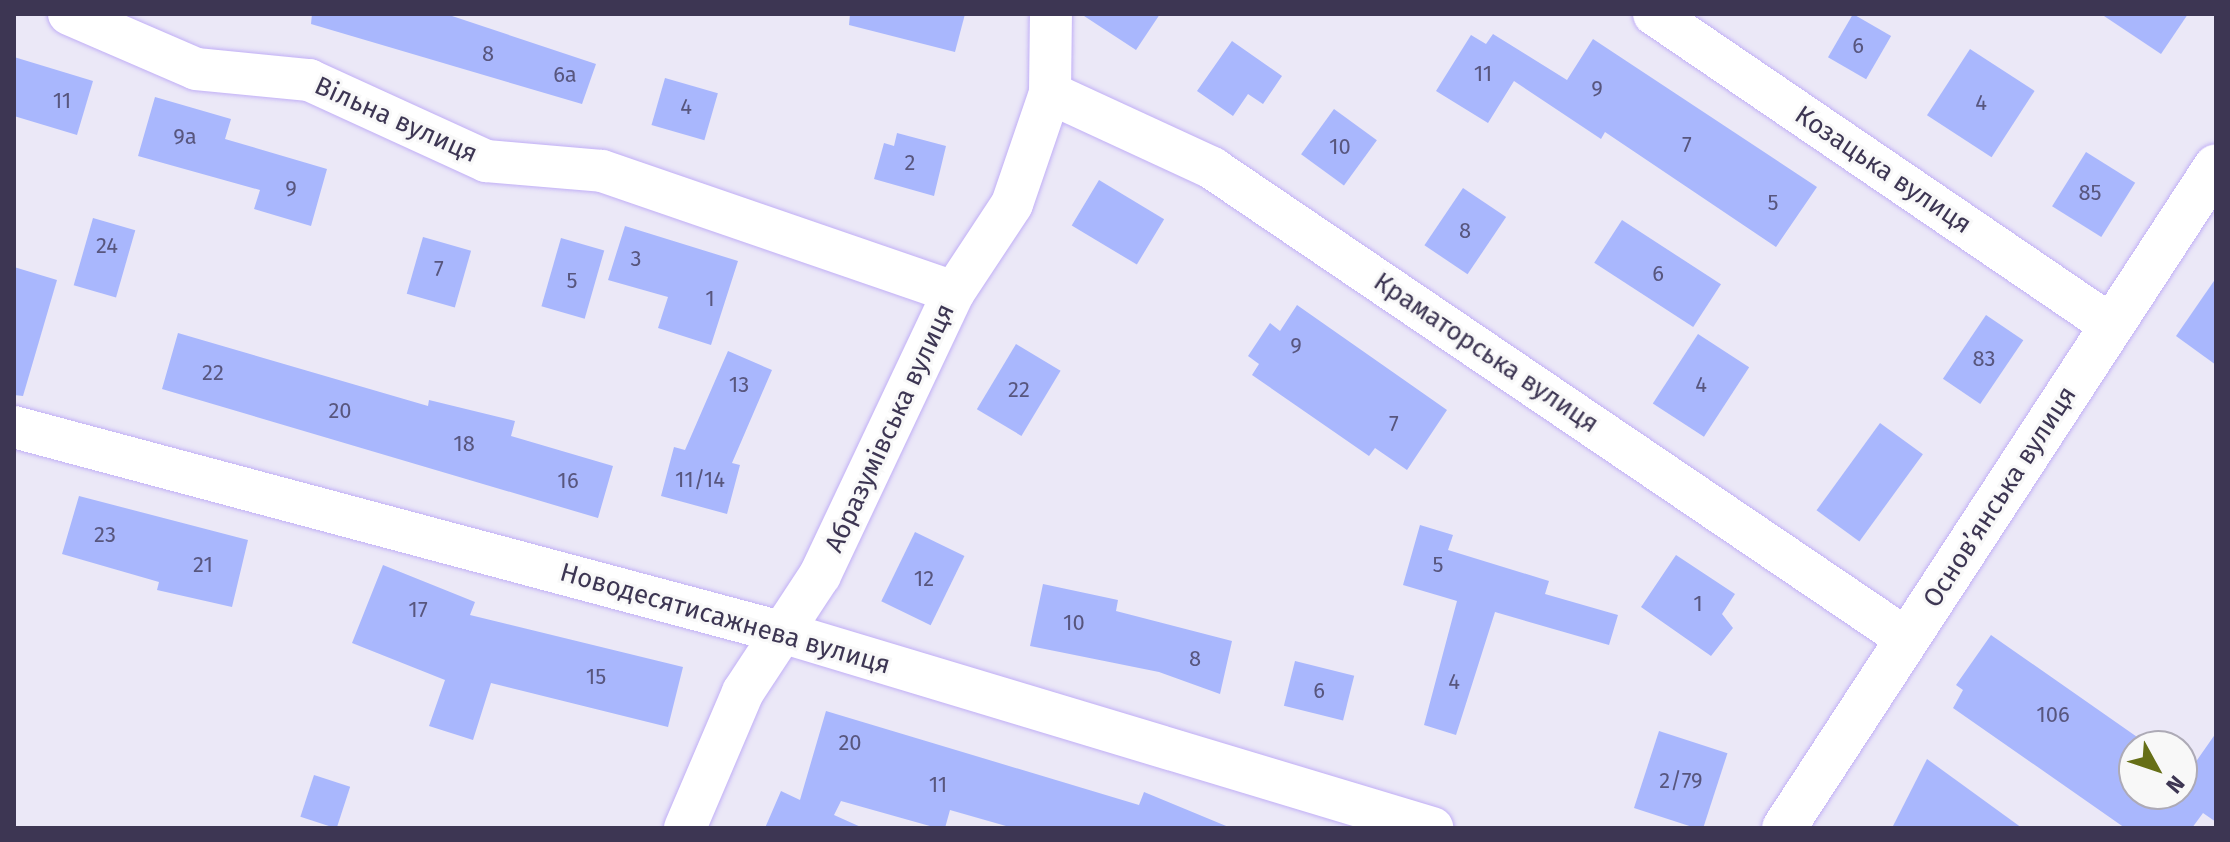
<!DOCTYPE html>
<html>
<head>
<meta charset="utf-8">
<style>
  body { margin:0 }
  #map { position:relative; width:2230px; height:842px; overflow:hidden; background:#ebe8f7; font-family:"Fira Sans",sans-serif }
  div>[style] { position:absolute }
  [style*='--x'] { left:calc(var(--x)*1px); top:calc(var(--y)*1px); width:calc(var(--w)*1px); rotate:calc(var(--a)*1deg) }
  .building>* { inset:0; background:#a9b7fd; transform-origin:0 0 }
  .roads { filter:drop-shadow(0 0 2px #c1aff6) drop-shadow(0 0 2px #c1aff6) }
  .street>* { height:42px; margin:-21px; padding:0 21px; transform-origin:21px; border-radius:21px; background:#fff }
  .secondary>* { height:44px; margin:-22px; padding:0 22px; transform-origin:22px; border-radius:22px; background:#fff }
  span { translate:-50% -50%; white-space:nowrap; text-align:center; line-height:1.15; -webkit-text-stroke:6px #f8f8f8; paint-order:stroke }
  .number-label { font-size:22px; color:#58567e }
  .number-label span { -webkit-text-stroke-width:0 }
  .street-label { font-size:26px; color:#3d3653 }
  .frame { position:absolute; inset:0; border:16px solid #3d3653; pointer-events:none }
  .north { position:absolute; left:2118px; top:730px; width:80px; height:80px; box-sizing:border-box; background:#f8f8f8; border:2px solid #adaab6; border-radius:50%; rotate:130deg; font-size:22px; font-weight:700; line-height:32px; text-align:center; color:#3d3653 }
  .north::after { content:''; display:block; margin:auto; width:28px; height:36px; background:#666f17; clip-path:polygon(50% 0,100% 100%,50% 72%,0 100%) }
</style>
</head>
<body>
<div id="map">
  <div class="building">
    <div style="clip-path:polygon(312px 14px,446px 14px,596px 64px,582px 104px,311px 24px)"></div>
    <div style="clip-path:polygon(850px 14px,965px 14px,955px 52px,849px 25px)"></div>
    <div style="clip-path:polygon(1081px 14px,1160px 14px,1136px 50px)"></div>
    <div style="left:1853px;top:14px;width:44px;height:50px;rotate:30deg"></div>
    <div style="clip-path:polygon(2101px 14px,2188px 14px,2161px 54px)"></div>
    <div style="clip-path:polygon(1493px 34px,1567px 80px,1593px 39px,1817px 187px,1776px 247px,1605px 132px,1601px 139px,1514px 81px,1488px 123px,1436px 91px,1471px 35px,1486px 44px)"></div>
    <div style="clip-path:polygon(1232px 41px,1282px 76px,1263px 104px,1248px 94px,1233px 116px,1197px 91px)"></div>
    <div style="left:1970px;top:49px;width:77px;height:79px;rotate:33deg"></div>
    <div style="clip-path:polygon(14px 57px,93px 81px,77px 135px,14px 116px)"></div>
    <div style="left:665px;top:78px;width:55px;height:49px;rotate:16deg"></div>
    <div style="clip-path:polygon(155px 97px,231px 119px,225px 139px,327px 169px,311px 226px,254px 209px,260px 190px,138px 156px)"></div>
    <div style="left:1334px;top:109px;width:53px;height:56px;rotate:36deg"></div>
    <div style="clip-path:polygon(897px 133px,946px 146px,934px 196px,874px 179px,884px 143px,894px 146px)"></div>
    <div style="left:2086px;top:152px;width:58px;height:64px;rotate:32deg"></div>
    <div style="left:1099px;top:180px;width:76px;height:53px;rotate:31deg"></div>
    <div style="left:1463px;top:188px;width:52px;height:69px;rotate:34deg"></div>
    <div style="left:93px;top:218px;width:44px;height:70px;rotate:16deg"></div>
    <div style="left:1622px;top:220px;width:118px;height:51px;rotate:33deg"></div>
    <div style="clip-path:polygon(625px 226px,738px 261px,711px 345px,658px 328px,668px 297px,608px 280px)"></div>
    <div style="left:423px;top:237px;width:50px;height:59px;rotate:16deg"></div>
    <div style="left:561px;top:238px;width:45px;height:71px;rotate:16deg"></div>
    <div style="clip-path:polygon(14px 267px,57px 280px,23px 396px,14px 395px)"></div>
    <div style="clip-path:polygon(2216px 278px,2216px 365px,2176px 336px)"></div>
    <div style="clip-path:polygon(1297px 305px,1447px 410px,1407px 470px,1375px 448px,1369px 456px,1252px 375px,1259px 364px,1248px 356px,1270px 323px,1280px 331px)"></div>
    <div style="left:1986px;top:315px;width:45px;height:77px;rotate:34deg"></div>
    <div style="clip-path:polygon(178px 333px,428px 406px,429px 400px,515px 421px,511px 436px,613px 466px,598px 518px,162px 389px)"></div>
    <div style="left:1698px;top:334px;width:61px;height:83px;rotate:33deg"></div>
    <div style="left:1016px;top:344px;width:52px;height:76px;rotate:31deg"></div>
    <div style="clip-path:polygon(728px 351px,772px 370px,732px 463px,740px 465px,727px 514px,661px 496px,674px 447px,685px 450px)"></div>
    <div style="left:1880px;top:423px;width:53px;height:108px;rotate:36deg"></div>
    <div style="clip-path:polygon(79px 496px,248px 540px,232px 607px,157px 590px,159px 582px,62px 554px)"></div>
    <div style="clip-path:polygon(1420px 525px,1453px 535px,1448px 550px,1549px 581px,1545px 594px,1618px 615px,1609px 645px,1495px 612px,1456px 735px,1424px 725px,1457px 601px,1403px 585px)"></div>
    <div style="left:915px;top:532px;width:55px;height:77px;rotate:26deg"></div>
    <div style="clip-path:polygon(1676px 555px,1735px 594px,1722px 614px,1733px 628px,1711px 656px,1641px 607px)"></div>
    <div style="clip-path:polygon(383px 565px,475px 602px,470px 615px,683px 667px,668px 727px,491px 683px,473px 740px,429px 726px,445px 680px,352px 643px)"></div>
    <div style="clip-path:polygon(1043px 584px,1118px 600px,1116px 611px,1232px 641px,1220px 694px,1159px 672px,1030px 646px)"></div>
    <div style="clip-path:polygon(1991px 635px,2150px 746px,2134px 746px,2134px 794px,2182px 794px,2182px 769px,2188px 773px,2216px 733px,2216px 822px,2203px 813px,2192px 828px,2125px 828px,1953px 708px,1963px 690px,1956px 685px)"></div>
    <div style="left:1295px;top:661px;width:61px;height:46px;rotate:14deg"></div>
    <div style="clip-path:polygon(826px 711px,1139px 805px,1144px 792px,1231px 828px,1013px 828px,950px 810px,945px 828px,937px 828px,841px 801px,834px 815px,863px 828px,765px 828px,781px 791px,800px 800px)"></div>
    <div style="left:1659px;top:731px;width:72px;height:81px;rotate:18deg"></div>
    <div style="clip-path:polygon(1927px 759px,2022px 828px,1892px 828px)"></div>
    <div style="left:314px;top:775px;width:38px;height:44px;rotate:18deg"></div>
  </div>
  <div class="roads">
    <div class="street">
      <div style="--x:69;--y:14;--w:138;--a:23.4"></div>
      <div style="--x:196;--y:69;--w:114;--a:5.6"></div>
      <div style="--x:309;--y:80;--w:195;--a:24.6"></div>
      <div style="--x:486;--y:161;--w:116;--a:4.9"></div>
      <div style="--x:602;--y:171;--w:372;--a:19"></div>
      <div style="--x:1654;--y:14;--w:554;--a:34.26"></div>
      <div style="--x:1050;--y:93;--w:179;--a:24.8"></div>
      <div style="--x:1212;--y:168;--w:840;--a:34.13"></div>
      <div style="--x:14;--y:427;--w:801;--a:14.97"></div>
      <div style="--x:788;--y:634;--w:673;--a:16.76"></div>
      <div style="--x:685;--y:828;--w:148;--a:-66.9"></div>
      <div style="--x:743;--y:692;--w:140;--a:-56.7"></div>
      <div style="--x:820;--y:575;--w:313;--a:-64.7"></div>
      <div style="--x:954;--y:292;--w:105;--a:-56.6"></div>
      <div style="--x:1012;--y:204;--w:117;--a:-71.1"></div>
      <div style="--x:1050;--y:93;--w:79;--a:-89.3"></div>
    </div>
    <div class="secondary">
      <div style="--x:1784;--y:828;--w:790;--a:-56.87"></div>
    </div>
  </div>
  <div class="number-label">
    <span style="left:1858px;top:46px">6</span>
    <span style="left:488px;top:54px">8</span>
    <span style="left:1483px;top:74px">11</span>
    <span style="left:565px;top:75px">6а</span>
    <span style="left:1597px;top:89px">9</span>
    <span style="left:62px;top:101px">11</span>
    <span style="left:1981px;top:103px">4</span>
    <span style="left:686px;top:107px">4</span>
    <span style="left:185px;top:137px">9а</span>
    <span style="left:1687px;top:145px">7</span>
    <span style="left:1340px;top:147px">10</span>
    <span style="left:910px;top:163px">2</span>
    <span style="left:291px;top:189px">9</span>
    <span style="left:2090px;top:193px">85</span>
    <span style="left:1773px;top:203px">5</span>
    <span style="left:1465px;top:231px">8</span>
    <span style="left:107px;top:246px">24</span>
    <span style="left:636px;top:259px">3</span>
    <span style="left:439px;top:269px">7</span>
    <span style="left:1658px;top:274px">6</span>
    <span style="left:572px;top:281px">5</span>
    <span style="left:710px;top:299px">1</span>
    <span style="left:1296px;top:346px">9</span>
    <span style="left:1984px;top:359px">83</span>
    <span style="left:213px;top:373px">22</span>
    <span style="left:739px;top:385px">13</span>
    <span style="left:1701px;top:385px">4</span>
    <span style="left:1019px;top:390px">22</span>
    <span style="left:340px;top:411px">20</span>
    <span style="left:1394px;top:424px">7</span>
    <span style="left:464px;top:444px">18</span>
    <span style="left:700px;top:480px">11/14</span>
    <span style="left:568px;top:481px">16</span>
    <span style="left:105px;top:535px">23</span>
    <span style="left:203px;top:565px">21</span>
    <span style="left:1438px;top:565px">5</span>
    <span style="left:924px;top:579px">12</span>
    <span style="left:1698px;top:604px">1</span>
    <span style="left:418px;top:610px">17</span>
    <span style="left:1074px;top:623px">10</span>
    <span style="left:1195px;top:659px">8</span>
    <span style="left:596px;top:677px">15</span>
    <span style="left:1454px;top:682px">4</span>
    <span style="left:1319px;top:691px">6</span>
    <span style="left:2053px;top:715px">106</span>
    <span style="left:850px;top:743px">20</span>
    <span style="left:1681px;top:781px">2/79</span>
    <span style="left:938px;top:785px">11</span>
  </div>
  <div class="street-label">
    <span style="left:396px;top:120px;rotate:24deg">Вільна вулиця</span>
    <span style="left:1883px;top:170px;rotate:34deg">Козацька вулиця</span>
    <span style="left:1486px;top:353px;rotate:34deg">Краматорська вулиця</span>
    <span style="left:890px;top:428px;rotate:-65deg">Абразумівська вулиця</span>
    <span style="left:2000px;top:497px;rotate:-57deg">Основ’янська вулиця</span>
    <span style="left:725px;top:619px;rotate:16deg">Новодесятисажнева вулиця</span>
  </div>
  <div class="frame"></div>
  <div class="north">N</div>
</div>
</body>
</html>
